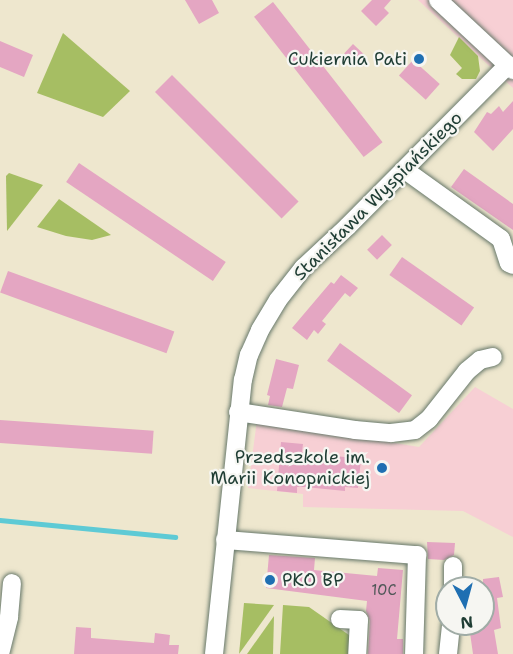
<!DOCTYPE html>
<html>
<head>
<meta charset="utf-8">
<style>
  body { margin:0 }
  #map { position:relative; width:513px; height:654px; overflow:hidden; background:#eee7ce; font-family:"Shantell Sans",sans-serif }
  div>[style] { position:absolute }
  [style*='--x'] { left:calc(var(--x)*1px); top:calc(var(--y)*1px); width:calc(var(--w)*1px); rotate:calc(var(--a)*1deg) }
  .built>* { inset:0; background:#f7cfd4 }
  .green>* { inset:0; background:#a6be63 }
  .stream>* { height:4.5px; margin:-2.25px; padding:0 2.25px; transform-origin:2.25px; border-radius:2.25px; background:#5ecad5 }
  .building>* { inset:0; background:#e4a6c2; transform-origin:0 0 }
  .roads { filter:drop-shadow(0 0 2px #67786a) drop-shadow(0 0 2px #67786a) }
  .minor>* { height:18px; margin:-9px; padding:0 9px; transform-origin:9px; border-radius:9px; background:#fff }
  .dots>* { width:16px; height:16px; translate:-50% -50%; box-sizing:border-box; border:3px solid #f6f6f2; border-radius:50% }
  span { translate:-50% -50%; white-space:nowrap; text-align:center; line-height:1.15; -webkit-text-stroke:4.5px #f6f6f2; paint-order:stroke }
  .number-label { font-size:15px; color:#505758 }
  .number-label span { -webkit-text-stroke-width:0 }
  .poi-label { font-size:18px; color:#1f3d34 }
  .right { translate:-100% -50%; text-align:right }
  .left { translate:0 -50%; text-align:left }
  .street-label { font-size:18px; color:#1f3d34 }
  .north { position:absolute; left:435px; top:576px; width:60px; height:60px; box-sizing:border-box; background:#f6f6f2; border:2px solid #a0aca6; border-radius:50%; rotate:174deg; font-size:16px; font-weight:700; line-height:24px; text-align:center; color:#1f3d34 }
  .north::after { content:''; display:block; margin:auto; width:21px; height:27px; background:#1f6fb2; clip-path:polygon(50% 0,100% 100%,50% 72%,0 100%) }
</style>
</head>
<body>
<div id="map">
  <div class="built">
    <div style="clip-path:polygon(418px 0,513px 0,513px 88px)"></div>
    <div style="clip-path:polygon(475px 387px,513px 409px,513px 537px,463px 511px,303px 507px,303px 494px,248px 488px,257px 420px,419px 447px)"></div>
  </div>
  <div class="green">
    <div style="clip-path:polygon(63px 33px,130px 91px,103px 117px,37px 93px)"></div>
    <div style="clip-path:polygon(459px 37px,478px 56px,480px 71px,476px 79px,462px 79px,456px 74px,462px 68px,450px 55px)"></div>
    <div style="clip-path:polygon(9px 173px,43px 185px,7px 231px,6px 176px)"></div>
    <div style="clip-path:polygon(59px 199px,111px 235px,92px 240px,66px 236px,37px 227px)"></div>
    <div style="clip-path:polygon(244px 603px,274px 605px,239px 654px)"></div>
    <div style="clip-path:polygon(283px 605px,309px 607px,349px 635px,352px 654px,280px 654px)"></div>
    <div style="clip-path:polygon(274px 616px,273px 654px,247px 654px)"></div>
  </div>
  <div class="stream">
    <div style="--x:0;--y:520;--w:176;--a:5.5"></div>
  </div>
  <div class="building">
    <div style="clip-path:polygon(185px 0,212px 0,219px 13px,199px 24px)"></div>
    <div style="clip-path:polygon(372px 0,391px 0,384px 8px,389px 13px,376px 26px,361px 11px)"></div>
    <div style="left:273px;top:2px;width:178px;height:24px;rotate:52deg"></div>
    <div style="clip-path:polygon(0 41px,33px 55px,24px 77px,0 67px)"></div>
    <div style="left:353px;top:44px;width:16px;height:13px;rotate:43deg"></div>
    <div style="left:413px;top:60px;width:36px;height:21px;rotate:42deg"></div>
    <div style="left:172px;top:75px;width:179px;height:24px;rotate:45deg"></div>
    <div style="clip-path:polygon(513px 101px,513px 129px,493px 151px,474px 132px,487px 112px,491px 114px,499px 106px,503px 112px)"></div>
    <div style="left:79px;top:163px;width:177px;height:23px;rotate:34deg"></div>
    <div style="clip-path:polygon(464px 169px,513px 204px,513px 230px,451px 187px)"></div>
    <div style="left:382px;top:235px;width:14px;height:21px;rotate:45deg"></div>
    <div style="left:402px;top:257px;width:88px;height:22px;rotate:35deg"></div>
    <div style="left:8px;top:271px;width:177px;height:23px;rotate:20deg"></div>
    <div style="clip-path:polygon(341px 275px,358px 288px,350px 297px,345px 293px,322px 321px,326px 324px,318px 334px,314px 330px,307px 340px,292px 328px,331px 282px,334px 284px)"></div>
    <div style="left:340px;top:343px;width:89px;height:22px;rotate:36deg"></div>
    <div style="clip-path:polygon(276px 359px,299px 365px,293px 389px,287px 388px,282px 407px,268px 405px,270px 396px,267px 395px)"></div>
    <div style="left:0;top:420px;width:154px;height:23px;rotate:4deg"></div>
    <div style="clip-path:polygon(281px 442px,303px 444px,302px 452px,361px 459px,358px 488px,345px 487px,345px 491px,305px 487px,297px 487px,297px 493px,277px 491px)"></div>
    <div style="clip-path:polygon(427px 542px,455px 543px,454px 555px,444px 560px,428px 559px)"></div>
    <div style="clip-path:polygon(269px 555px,315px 558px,314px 570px,377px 576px,378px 568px,403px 570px,397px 639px,403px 639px,403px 654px,368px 654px,370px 621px,366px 611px,367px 601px,266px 588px)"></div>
    <div style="clip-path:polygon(499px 577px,503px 597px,497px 598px,501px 628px,494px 630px,498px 654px,473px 654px,470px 633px,477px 632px,476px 624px,483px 624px,483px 579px)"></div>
    <div style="clip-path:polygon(76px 627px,91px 628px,91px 638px,154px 643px,155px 633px,170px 635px,169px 645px,179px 645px,178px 654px,74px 654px)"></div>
  </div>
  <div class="roads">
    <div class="minor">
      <div style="--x:438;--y:0;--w:103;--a:43"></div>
      <div style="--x:405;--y:170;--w:118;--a:35.7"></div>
      <div style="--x:501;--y:239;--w:25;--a:72"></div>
      <div style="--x:509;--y:263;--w:4;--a:27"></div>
      <div style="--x:238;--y:412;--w:118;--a:8.7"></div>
      <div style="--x:355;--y:430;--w:36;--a:5"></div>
      <div style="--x:391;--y:433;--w:24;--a:-7"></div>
      <div style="--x:415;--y:430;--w:18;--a:-38"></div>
      <div style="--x:429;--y:419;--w:61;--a:-51.6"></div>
      <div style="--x:467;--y:371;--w:17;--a:-40"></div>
      <div style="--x:480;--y:360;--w:13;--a:-13"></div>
      <div style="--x:225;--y:540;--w:193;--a:4.5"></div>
      <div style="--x:417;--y:555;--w:99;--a:91.7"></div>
      <div style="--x:453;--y:588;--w:22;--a:-90"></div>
      <div style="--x:340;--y:619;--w:19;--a:3"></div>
      <div style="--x:359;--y:620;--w:34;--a:93"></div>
      <div style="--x:0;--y:654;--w:38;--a:-76"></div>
      <div style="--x:9;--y:617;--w:34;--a:-85"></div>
      <div style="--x:214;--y:654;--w:276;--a:-84"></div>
      <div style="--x:243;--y:380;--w:26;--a:-77"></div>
      <div style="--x:249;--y:355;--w:27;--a:-66"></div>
      <div style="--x:260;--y:330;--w:35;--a:-59"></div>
      <div style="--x:278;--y:300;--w:41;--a:-52"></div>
      <div style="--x:303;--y:268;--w:62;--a:-43"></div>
      <div style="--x:348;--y:226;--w:227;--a:-45.2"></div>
      <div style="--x:448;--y:654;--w:30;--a:-84"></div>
    </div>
  </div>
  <div class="dots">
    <div style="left:419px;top:59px;background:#1f6fb2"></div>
    <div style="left:382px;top:468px;background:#1f6fb2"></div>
    <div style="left:270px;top:580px;background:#1f6fb2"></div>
  </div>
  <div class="number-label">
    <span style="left:384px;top:591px">10C</span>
  </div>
  <div class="poi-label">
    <span class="right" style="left:407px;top:59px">Cukiernia Pati</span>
    <span class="right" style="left:370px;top:468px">Przedszkole im.<br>Marii Konopnickiej</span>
    <span class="left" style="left:282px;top:580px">PKO BP</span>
  </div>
  <div class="street-label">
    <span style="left:378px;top:196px;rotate:-45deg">Stanisława Wyspiańskiego</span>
  </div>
  <div class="north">N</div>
</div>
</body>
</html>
